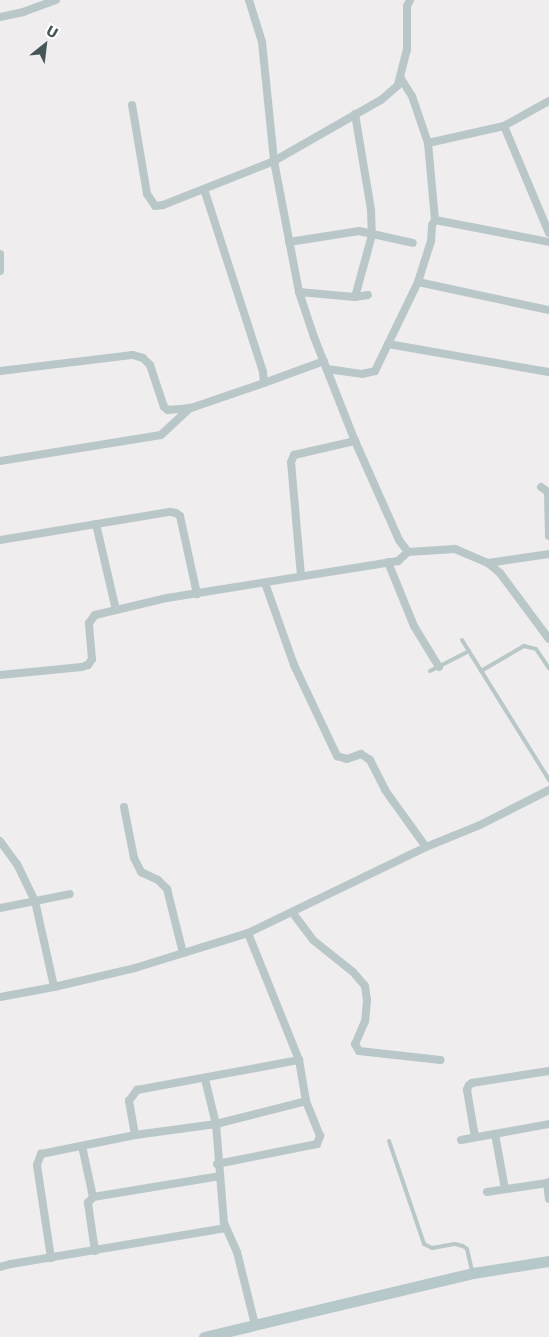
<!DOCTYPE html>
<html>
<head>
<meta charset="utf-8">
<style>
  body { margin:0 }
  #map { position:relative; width:549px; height:1337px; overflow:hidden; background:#efedee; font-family:"DejaVu Sans",sans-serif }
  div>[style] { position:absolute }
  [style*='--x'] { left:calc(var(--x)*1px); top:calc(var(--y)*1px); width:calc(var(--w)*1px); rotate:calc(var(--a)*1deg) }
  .service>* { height:4px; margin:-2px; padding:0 2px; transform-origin:2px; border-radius:2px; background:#b9c7c9 }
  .minor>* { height:8px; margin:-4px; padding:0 4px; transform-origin:4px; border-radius:4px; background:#b9c7c9 }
  .secondary>* { height:11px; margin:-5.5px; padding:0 5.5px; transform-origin:5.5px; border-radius:5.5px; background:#b7c8cb }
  span { translate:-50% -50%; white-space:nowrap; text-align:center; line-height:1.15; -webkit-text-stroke:4px #fff; paint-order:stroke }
  .north { position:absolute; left:20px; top:20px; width:50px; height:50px; -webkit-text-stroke:4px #fff; paint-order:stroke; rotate:29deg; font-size:14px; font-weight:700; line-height:20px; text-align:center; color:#475759 }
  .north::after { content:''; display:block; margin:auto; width:18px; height:22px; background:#475759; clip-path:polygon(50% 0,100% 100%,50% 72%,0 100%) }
</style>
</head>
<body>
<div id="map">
  <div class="service">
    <div style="--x:462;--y:640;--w:165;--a:58.1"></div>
    <div style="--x:430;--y:671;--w:44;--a:-27.1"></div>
    <div style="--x:481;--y:671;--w:50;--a:-30.2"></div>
    <div style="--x:524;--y:646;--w:12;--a:14"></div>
    <div style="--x:536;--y:649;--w:23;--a:56"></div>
    <div style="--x:389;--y:1141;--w:109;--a:71.2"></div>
    <div style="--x:424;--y:1244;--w:9;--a:27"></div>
    <div style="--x:432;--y:1248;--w:23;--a:-10"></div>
    <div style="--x:455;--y:1244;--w:8;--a:14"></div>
    <div style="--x:463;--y:1246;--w:5;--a:37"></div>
    <div style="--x:467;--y:1249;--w:23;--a:77"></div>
  </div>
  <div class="minor">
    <div style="--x:249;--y:0;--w:44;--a:72.8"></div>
    <div style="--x:262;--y:42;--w:120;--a:84.2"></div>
    <div style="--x:274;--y:161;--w:133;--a:79.2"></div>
    <div style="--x:299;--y:292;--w:47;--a:71.6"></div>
    <div style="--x:314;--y:337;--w:112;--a:68.5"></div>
    <div style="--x:355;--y:441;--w:108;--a:66"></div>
    <div style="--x:399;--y:540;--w:15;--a:53"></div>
    <div style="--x:408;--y:552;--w:47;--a:-3.7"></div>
    <div style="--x:455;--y:549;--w:36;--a:23"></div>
    <div style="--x:488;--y:563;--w:16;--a:40"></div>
    <div style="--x:500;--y:573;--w:82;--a:53.4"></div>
    <div style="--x:0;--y:17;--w:24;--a:-12"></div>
    <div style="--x:23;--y:12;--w:35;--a:-20"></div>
    <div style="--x:400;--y:77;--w:22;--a:58"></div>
    <div style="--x:412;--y:96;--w:50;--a:71.2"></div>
    <div style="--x:428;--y:143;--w:77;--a:84.8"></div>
    <div style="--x:132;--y:105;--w:90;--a:80.4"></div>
    <div style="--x:147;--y:194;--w:14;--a:56"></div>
    <div style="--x:155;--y:206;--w:8;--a:-7"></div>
    <div style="--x:163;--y:205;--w:119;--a:-21.6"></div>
    <div style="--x:274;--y:161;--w:123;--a:-29.7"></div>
    <div style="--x:381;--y:100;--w:23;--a:-41"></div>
    <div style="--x:398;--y:85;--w:36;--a:-76"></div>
    <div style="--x:407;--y:50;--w:44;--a:-90"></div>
    <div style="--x:407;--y:6;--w:7;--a:-63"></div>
    <div style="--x:355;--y:114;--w:97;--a:80.5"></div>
    <div style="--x:371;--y:210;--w:25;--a:88"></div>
    <div style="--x:372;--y:235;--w:64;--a:105.3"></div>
    <div style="--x:355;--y:297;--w:13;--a:-9"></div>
    <div style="--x:504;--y:126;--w:116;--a:67.2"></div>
    <div style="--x:428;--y:143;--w:78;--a:-12.6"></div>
    <div style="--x:504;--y:126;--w:51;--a:-29.1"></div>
    <div style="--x:204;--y:189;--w:192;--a:72.1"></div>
    <div style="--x:263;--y:372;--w:11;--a:85"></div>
    <div style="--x:264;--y:383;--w:64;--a:-20.1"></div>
    <div style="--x:289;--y:242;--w:71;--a:-8.9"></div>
    <div style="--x:359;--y:231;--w:55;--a:12.5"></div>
    <div style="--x:0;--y:254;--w:17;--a:90"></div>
    <div style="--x:418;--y:282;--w:134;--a:12.1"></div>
    <div style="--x:299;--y:292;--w:56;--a:5.1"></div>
    <div style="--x:388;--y:344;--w:163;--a:9.9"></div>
    <div style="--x:327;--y:369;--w:35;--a:8"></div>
    <div style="--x:362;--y:374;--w:13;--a:-13"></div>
    <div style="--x:375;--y:371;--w:99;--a:-64.2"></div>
    <div style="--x:418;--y:282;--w:43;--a:-72.4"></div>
    <div style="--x:431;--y:241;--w:16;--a:-86"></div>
    <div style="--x:432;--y:225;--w:6;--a:-59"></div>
    <div style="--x:435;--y:220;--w:116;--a:10.9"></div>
    <div style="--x:0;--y:371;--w:134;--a:-6.9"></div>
    <div style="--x:133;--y:355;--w:10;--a:17"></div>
    <div style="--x:143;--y:358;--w:10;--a:45"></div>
    <div style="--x:150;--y:365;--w:44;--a:71.6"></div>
    <div style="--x:164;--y:407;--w:5;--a:37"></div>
    <div style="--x:168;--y:410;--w:23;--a:-5"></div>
    <div style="--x:191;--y:408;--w:77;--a:-18.9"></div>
    <div style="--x:0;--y:461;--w:163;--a:-9.2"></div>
    <div style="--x:161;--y:435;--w:40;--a:-43"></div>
    <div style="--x:541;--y:487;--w:9;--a:36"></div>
    <div style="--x:548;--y:492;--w:44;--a:88.7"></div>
    <div style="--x:96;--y:524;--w:88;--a:76.9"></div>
    <div style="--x:0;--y:540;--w:172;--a:-9.4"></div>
    <div style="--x:170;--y:512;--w:6;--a:9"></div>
    <div style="--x:176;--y:513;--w:5;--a:37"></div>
    <div style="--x:180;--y:516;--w:80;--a:77.7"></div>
    <div style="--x:388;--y:562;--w:69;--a:67.9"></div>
    <div style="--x:414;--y:626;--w:48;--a:58.6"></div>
    <div style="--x:488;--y:563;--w:62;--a:-8.4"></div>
    <div style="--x:301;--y:576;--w:114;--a:-95"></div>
    <div style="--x:291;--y:462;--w:8;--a:-67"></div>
    <div style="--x:294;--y:455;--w:63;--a:-12.9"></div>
    <div style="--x:265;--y:583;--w:87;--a:70.5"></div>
    <div style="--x:294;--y:665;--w:101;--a:64.7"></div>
    <div style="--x:337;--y:756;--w:10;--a:17"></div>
    <div style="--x:347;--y:759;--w:15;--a:-20"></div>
    <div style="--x:361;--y:754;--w:11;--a:34"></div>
    <div style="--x:370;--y:760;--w:34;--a:63"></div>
    <div style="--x:385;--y:790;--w:70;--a:54.3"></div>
    <div style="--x:0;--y:675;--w:82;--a:-5.6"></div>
    <div style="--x:82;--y:667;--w:6;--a:-18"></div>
    <div style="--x:88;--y:665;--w:7;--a:-56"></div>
    <div style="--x:92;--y:659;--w:36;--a:-95"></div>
    <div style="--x:89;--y:623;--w:10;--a:-53"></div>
    <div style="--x:95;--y:615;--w:74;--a:-13.3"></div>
    <div style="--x:167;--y:598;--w:234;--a:-9.1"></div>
    <div style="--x:398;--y:561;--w:13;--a:-42"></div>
    <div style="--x:124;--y:807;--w:52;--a:78.9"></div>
    <div style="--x:134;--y:858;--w:16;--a:63"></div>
    <div style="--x:141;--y:872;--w:19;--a:25"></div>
    <div style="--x:158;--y:880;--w:13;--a:45"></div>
    <div style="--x:167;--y:889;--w:66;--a:76"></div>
    <div style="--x:0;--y:841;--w:29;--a:54"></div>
    <div style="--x:17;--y:864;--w:41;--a:64.1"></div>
    <div style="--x:35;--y:901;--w:88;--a:77.5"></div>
    <div style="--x:0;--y:908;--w:71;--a:-11.3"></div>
    <div style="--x:292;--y:912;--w:35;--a:53"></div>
    <div style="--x:313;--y:940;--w:51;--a:38.7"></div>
    <div style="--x:353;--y:972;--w:18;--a:49"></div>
    <div style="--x:365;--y:986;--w:14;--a:82"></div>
    <div style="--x:367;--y:1000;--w:21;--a:95"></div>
    <div style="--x:365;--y:1021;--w:25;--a:113"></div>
    <div style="--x:355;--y:1044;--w:8;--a:60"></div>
    <div style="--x:359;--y:1051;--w:82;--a:6.3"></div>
    <div style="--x:0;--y:997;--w:55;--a:-10.5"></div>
    <div style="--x:54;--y:987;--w:83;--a:-13.2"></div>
    <div style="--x:135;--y:968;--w:118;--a:-17.2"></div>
    <div style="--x:248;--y:933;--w:198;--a:-25.8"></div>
    <div style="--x:426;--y:847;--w:58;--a:-22.2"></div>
    <div style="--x:480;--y:825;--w:77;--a:-26.9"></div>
    <div style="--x:205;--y:1079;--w:46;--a:76.3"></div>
    <div style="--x:216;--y:1124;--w:99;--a:85.4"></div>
    <div style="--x:224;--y:1223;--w:32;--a:66"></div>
    <div style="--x:237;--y:1252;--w:75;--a:76.1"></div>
    <div style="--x:495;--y:1134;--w:56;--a:79.7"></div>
    <div style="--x:135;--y:1135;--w:35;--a:-100"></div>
    <div style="--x:129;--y:1101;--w:14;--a:-54"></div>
    <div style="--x:137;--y:1090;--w:165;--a:-10.5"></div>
    <div style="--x:475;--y:1137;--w:48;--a:-99.7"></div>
    <div style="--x:467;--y:1090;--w:5;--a:-68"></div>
    <div style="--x:469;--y:1085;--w:4;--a:-34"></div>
    <div style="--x:472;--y:1083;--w:78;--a:-8.9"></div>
    <div style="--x:461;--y:1140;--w:89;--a:-10.3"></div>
    <div style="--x:82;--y:1146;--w:52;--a:77.8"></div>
    <div style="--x:217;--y:1164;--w:102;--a:-11.3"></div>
    <div style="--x:317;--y:1144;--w:9;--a:-69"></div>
    <div style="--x:320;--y:1136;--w:38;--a:-112"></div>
    <div style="--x:549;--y:1182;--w:2;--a:153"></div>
    <div style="--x:547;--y:1183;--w:16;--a:83"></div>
    <div style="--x:487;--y:1192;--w:61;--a:-8.5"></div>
    <div style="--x:95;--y:1251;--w:49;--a:-98.3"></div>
    <div style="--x:88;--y:1203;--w:8;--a:-50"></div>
    <div style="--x:93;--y:1197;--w:129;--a:-9.4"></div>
    <div style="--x:51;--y:1258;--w:94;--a:-98.6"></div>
    <div style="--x:37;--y:1165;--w:12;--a:-70"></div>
    <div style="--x:41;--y:1154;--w:96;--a:-11.4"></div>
    <div style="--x:135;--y:1135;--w:82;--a:-7.7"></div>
    <div style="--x:216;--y:1124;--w:93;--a:-14.3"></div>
    <div style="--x:306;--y:1101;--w:42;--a:-99.7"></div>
    <div style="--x:299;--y:1060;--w:137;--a:-111.9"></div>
    <div style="--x:0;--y:1267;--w:11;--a:-15"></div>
    <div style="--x:11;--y:1264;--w:218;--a:-9.5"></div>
  </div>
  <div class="secondary">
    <div style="--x:204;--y:1337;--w:277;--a:-13.4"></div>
    <div style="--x:473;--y:1273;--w:77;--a:-9"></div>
  </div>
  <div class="north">U</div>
</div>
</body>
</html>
